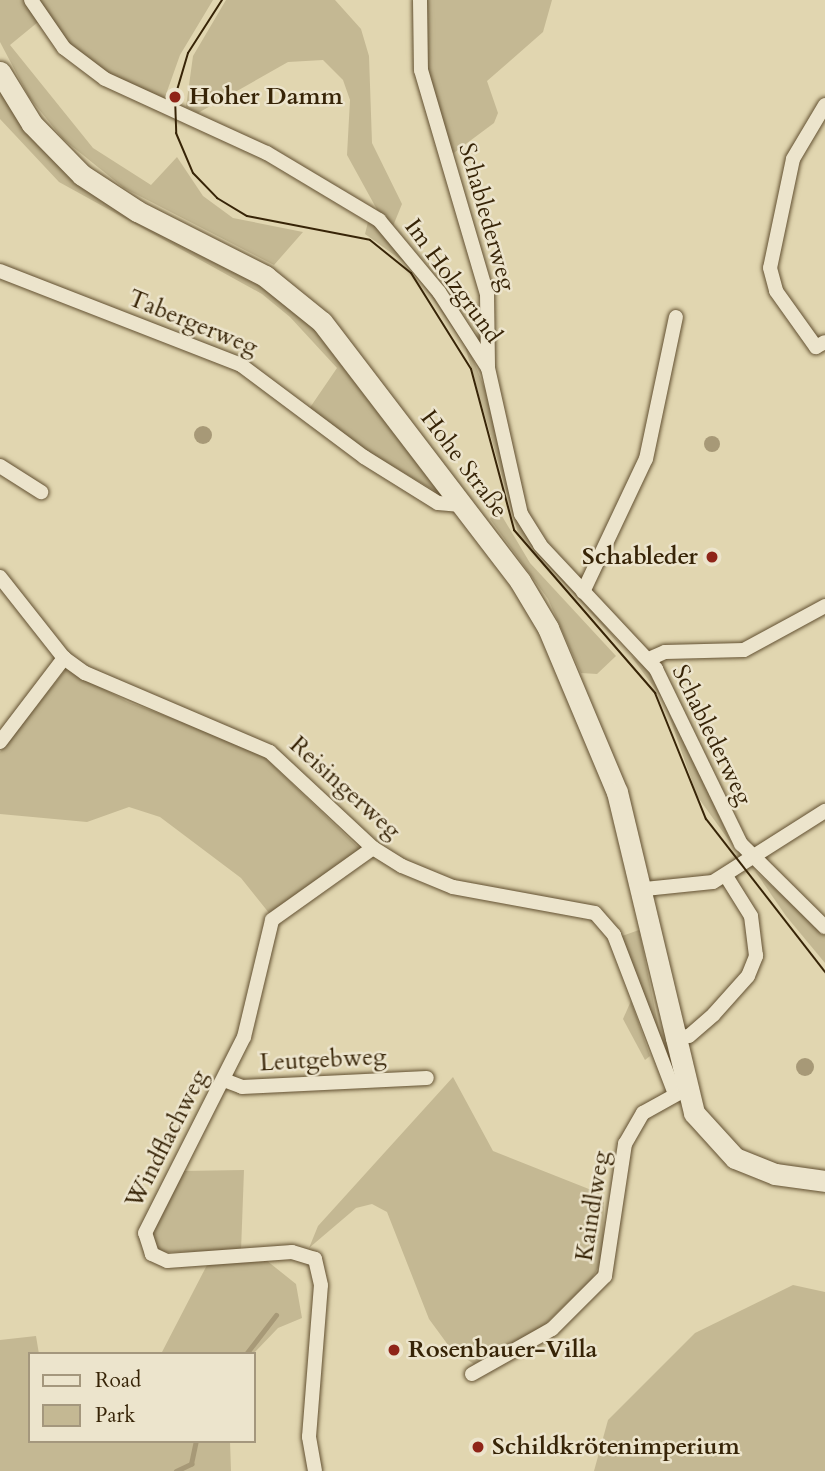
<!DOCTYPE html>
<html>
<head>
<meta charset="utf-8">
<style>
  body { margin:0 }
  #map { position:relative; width:825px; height:1471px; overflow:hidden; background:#e1d6b0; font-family:Cardo,serif }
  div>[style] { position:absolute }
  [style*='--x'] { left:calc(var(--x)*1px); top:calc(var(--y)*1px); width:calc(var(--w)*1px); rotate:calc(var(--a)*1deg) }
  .green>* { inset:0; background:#c4b893 }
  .water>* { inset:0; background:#a79977 }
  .round { border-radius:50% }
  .stream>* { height:4.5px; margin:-2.25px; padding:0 2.25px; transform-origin:2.25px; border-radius:2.25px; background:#a79977 }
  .roads { filter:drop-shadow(0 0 2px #625031) drop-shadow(0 0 2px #625031) }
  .minor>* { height:14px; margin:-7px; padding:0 7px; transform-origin:7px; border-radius:7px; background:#ece4cc }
  .secondary>* { height:21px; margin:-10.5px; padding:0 10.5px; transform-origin:10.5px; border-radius:10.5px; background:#ece4cc }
  .tram>* { height:2px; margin:-1px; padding:0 1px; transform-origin:1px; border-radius:1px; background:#372407 }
  .dots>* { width:19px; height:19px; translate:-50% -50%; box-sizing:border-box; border:4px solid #ece4cc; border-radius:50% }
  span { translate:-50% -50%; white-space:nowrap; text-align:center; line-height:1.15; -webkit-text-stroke:5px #ece4cc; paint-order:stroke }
  .poi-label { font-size:24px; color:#372407; font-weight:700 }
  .left { translate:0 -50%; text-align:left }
  .right { translate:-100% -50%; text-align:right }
  .street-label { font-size:24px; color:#372407 }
  .legend { position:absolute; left:28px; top:1352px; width:228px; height:91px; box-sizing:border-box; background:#ece4cc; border:2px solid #a4977d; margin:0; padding:9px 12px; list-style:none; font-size:21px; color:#372407 }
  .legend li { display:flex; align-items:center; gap:14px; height:35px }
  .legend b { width:35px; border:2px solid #a4977d }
</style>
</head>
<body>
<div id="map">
  <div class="green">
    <div style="clip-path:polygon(0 0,27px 0,38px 22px,10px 45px,93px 148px,151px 185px,177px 157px,203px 196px,233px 218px,303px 232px,274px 265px,124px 188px,63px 139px,29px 97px,0 42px)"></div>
    <div style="clip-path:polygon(36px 0,213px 0,180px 55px,164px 100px,116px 80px,73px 50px)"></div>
    <div style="clip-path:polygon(226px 0,335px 0,361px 29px,369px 56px,372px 143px,402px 204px,393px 226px,380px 215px,347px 155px,350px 100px,343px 80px,323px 60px,288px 62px,198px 113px,186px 107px,193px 56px)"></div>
    <div style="clip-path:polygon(424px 0,552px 0,543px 32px,487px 81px,498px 113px,494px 123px,451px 155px,426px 71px)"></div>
    <div style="clip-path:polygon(0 90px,33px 140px,83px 188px,253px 278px,306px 319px,440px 494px,343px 437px,309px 409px,337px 368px,290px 317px,262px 294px,59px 182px,0 119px)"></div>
    <div style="clip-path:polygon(369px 218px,396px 243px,463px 335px,485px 389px,514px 512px,623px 648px,518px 533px,465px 346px,411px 267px,365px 234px)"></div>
    <div style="clip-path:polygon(496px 506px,530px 563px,616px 656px,597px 674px,581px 673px,548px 599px,490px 519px)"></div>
    <div style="clip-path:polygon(631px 656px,653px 673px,733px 846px,697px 796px,664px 701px)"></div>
    <div style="clip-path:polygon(66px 669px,128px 702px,256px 749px,360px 849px,269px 913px,241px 878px,160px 817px,129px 807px,87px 822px,0 814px,0 752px)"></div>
    <div style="clip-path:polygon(755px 871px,825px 933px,825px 963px,786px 916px)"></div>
    <div style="clip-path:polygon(639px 930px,666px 1064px,622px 936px)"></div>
    <div style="clip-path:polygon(631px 1001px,650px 1056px,645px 1060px,623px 1019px)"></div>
    <div style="clip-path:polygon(453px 1077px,493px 1151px,604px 1195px,603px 1259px,591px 1280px,541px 1328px,474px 1364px,451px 1349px,429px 1319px,387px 1212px,372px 1204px,356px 1208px,309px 1248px,318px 1226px)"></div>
    <div style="clip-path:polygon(244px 1170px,241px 1251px,159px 1252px,150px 1231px,181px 1171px)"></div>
    <div style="clip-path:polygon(266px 1260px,296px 1284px,302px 1318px,278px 1328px,253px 1354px,161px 1354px,207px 1265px)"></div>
    <div style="clip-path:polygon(793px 1285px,825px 1292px,825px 1471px,594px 1471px,608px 1420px,695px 1333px)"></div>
    <div style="clip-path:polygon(36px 1336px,39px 1354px,30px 1354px,30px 1441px,230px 1441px,231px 1471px,0 1471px,0 1340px)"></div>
  </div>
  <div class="water">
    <div class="round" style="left:194px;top:426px;width:18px;height:18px"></div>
    <div class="round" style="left:704px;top:436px;width:16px;height:16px"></div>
    <div class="round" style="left:796px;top:1058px;width:18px;height:18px"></div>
  </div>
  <div class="stream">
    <div style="--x:246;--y:1354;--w:49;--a:-52.4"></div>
    <div style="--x:176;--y:1471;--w:17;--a:-25"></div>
    <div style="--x:191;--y:1464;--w:24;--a:-78"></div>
  </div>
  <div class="roads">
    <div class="minor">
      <div style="--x:31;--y:0;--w:58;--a:55.5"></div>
      <div style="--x:64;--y:48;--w:51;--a:37.1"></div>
      <div style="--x:105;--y:79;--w:178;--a:24.6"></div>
      <div style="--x:267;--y:153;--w:131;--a:30.9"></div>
      <div style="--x:379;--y:220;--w:94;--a:50.2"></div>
      <div style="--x:439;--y:292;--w:90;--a:57.2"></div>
      <div style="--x:420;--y:0;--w:70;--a:89.2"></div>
      <div style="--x:421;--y:70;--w:234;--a:73.6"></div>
      <div style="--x:487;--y:294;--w:74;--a:89.2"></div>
      <div style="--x:488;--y:368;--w:150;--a:77.3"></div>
      <div style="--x:521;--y:514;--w:36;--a:58"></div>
      <div style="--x:540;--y:545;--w:170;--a:46.9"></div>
      <div style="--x:656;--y:669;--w:195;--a:64.1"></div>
      <div style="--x:741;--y:844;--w:118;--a:44.7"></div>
      <div style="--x:825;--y:105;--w:63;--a:120.7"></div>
      <div style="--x:793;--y:159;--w:111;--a:101.9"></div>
      <div style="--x:770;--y:268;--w:24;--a:75"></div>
      <div style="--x:776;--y:291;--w:69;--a:54.5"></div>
      <div style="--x:816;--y:347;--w:10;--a:-29"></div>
      <div style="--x:0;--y:271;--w:259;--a:21.3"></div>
      <div style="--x:241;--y:365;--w:154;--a:36.8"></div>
      <div style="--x:364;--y:457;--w:87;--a:31.9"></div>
      <div style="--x:438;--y:503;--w:23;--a:5"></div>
      <div style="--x:0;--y:466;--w:49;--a:32.4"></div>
      <div style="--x:0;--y:577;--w:103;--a:51.7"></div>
      <div style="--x:64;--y:658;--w:26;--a:36"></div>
      <div style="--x:85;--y:673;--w:201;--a:23.1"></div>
      <div style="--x:270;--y:752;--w:141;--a:43"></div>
      <div style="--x:373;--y:848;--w:34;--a:32"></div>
      <div style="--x:402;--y:866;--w:55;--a:22.4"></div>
      <div style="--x:453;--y:887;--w:144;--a:10.4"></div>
      <div style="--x:595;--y:913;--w:29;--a:49"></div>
      <div style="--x:614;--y:935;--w:170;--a:69"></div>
      <div style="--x:583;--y:592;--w:147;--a:-64.7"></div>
      <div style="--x:646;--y:459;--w:145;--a:-78.1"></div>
      <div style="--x:649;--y:659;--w:17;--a:-24"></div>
      <div style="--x:665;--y:652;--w:79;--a:-1.5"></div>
      <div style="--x:744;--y:650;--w:92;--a:-28.5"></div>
      <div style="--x:0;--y:742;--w:106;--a:-52.7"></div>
      <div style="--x:645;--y:889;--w:68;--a:-5.9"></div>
      <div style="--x:713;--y:882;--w:133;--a:-32.4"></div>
      <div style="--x:673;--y:1039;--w:16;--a:-11"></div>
      <div style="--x:689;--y:1036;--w:33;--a:-41"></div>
      <div style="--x:714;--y:1014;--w:51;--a:-48.2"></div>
      <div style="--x:748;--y:976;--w:22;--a:-68"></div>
      <div style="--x:756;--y:956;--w:40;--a:-97.1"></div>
      <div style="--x:751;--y:916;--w:47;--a:-122"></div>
      <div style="--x:224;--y:1080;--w:19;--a:21"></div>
      <div style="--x:242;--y:1087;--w:185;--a:-2.8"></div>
      <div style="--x:472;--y:1374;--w:92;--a:-29.4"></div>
      <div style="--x:552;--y:1329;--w:75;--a:-45"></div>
      <div style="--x:605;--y:1276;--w:134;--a:-81.4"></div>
      <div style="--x:625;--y:1144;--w:36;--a:-60"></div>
      <div style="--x:643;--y:1113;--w:43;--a:-28.9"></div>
      <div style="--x:315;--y:1471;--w:35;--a:-100"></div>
      <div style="--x:309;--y:1437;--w:152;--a:-85.5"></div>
      <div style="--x:321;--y:1285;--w:27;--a:-103"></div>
      <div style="--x:315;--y:1259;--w:24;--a:-163"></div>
      <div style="--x:292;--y:1252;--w:125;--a:175.9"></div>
      <div style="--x:167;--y:1261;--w:17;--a:-155"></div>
      <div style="--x:152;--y:1254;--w:22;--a:-108"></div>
      <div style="--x:145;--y:1233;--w:220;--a:-63.2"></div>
      <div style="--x:244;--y:1037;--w:120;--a:-76.5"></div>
      <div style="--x:272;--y:920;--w:124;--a:-35.5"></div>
    </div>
    <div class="secondary">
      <div style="--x:0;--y:72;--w:61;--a:58.4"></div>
      <div style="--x:32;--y:124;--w:71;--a:45.6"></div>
      <div style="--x:82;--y:175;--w:66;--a:33.2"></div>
      <div style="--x:137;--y:211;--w:144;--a:26.9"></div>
      <div style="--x:265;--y:276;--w:73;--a:38.9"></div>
      <div style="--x:322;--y:322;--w:326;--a:52.6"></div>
      <div style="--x:520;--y:581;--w:55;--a:59.2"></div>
      <div style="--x:548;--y:628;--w:178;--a:67.2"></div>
      <div style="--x:617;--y:792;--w:330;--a:76.5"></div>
      <div style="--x:694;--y:1113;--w:61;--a:47.7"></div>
      <div style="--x:735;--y:1158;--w:43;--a:21.8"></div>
      <div style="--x:775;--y:1174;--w:50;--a:8"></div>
    </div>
  </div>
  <div class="tram">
    <div style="--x:222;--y:0;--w:63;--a:122.7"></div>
    <div style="--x:188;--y:53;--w:46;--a:106.5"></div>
    <div style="--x:175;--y:97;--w:36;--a:88"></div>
    <div style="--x:176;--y:133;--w:43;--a:67"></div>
    <div style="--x:193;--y:173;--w:35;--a:46"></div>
    <div style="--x:217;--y:198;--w:35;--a:31"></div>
    <div style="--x:247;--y:216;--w:125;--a:11"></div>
    <div style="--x:370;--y:240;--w:53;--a:38.8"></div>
    <div style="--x:411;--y:273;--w:113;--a:58"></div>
    <div style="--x:471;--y:369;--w:167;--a:75"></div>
    <div style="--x:514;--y:530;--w:216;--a:49.1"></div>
    <div style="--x:655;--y:693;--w:136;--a:68"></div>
    <div style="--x:706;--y:819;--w:194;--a:52.1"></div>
  </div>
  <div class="dots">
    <div style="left:175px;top:97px;background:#8f2418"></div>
    <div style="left:712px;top:557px;background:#8f2418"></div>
    <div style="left:394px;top:1350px;background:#8f2418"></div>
    <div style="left:478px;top:1447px;background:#8f2418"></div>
  </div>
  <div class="poi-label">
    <span class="left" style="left:189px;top:97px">Hoher Damm</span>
    <span class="right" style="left:698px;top:557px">Schableder</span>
    <span class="left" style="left:408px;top:1350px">Rosenbauer-Villa</span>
    <span class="left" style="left:492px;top:1447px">Schildkrötenimperium</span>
  </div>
  <div class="street-label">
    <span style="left:487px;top:217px;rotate:74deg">Schablederweg</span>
    <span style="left:453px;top:281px;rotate:54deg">Im Holzgrund</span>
    <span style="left:193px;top:323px;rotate:22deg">Tabergerweg</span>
    <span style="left:464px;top:464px;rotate:53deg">Hohe Straße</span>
    <span style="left:712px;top:735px;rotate:64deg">Schablederweg</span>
    <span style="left:345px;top:788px;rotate:42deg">Reisingerweg</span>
    <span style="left:323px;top:1060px;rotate:-3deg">Leutgebweg</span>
    <span style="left:167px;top:1139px;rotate:-63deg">Windflachweg</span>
    <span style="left:593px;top:1206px;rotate:-81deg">Kaindlweg</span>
  </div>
  <ul class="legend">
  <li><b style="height:9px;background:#ece4cc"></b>Road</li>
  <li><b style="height:19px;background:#c4b893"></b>Park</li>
  </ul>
</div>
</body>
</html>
